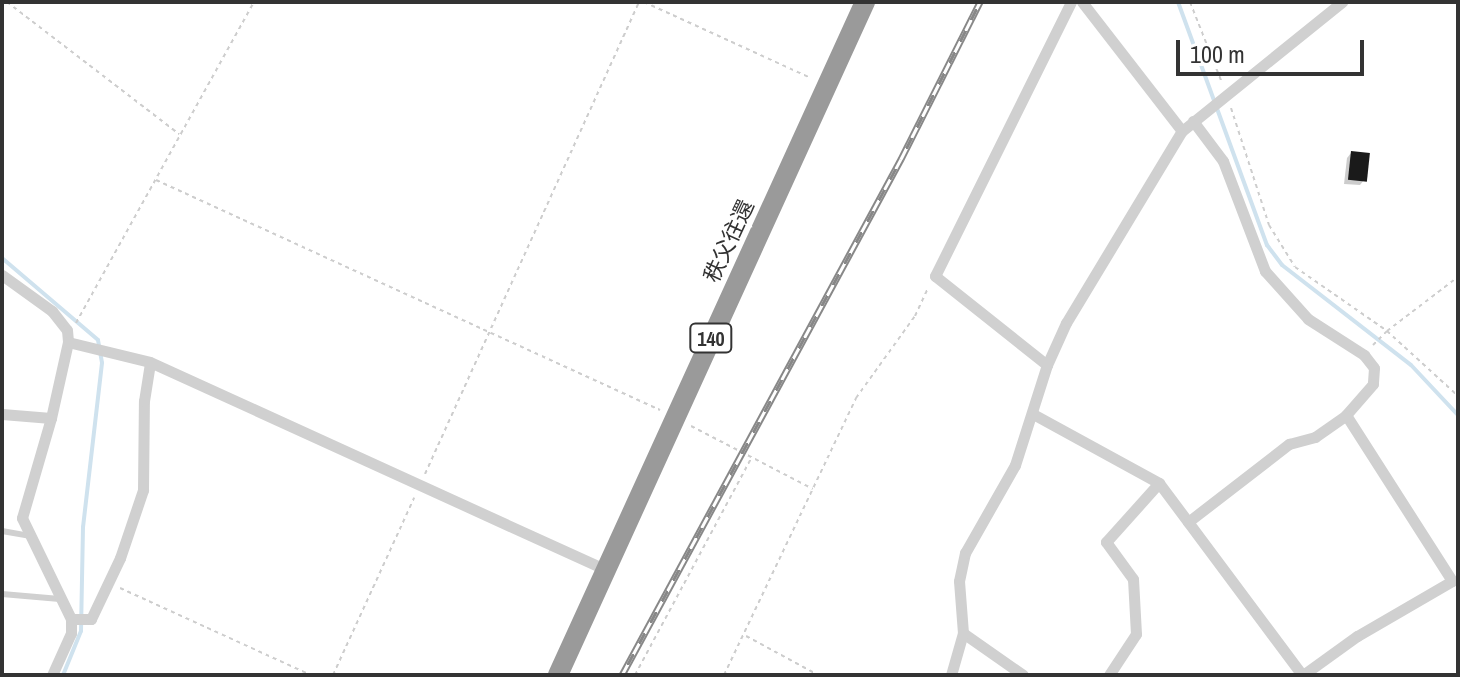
<!DOCTYPE html>
<html>
<head>
<meta charset="utf-8">
<style>
  body { margin:0 }
  #map { position:relative; width:1460px; height:677px; overflow:hidden; background:#fff; font-family:"Archivo Narrow","Noto Sans JP",sans-serif }
  div>[style] { position:absolute }
  [style*='--x'] { left:calc(var(--x)*1px); top:calc(var(--y)*1px); width:calc(var(--w)*1px); rotate:calc(var(--a)*1deg) }
  .shadow>* { inset:0; background:#0003 }
  .stream>* { height:4px; margin:-2px; padding:0 2px; transform-origin:2px; border-radius:2px; background:#cfe2ee }
  .building>* { inset:0; background:#1a1a1a; transform-origin:0 0 }
  .path>* { height:2px; margin-top:-1px; transform-origin:0; background:repeating-linear-gradient(90deg,#cdcdcd 0 4px,transparent 0 8px) }
  .lane>* { height:6px; margin:-3px; padding:0 3px; transform-origin:3px; border-radius:3px; background:#d0d0d0 }
  .street>* { height:11px; margin:-5.5px; padding:0 5.5px; transform-origin:5.5px; border-radius:5.5px; background:#d0d0d0 }
  .highway>* { height:20px; margin:-10px; padding:0 10px; transform-origin:10px; border-radius:10px; background:#9a9a9a }
  .rail>* { height:7px; margin-top:-3.5px; transform-origin:0; background:repeating-linear-gradient(90deg,#fff 0 12px,#888 0 24px); box-sizing:border-box; border-block:2px solid #888 }
  span { translate:-50% -50%; white-space:nowrap; text-align:center; line-height:1.15; -webkit-text-stroke:8px #fff; paint-order:stroke }
  .shield-label span { padding:2px 6px; background:#fff; border:2px solid; border-radius:6px; -webkit-text-stroke-width:0 }
  .shield-label { font-size:20px; color:#333; font-weight:700 }
  .street-label { font-size:22px; color:#333 }
  .frame { position:absolute; inset:0; border:4px solid #333; pointer-events:none }
  .scale { position:absolute; left:1176px; top:40px; width:188px; height:36px; box-sizing:border-box; border:4px solid #333; border-top:0; padding-left:10px; font-size:24px; line-height:28px; white-space:nowrap; color:#333; -webkit-text-stroke:6px #fff; paint-order:stroke }
</style>
</head>
<body>
<div id="map">
  <div class="shadow">
    <div style="clip-path:polygon(1351px 153px,1364px 180px,1360px 185px,1344px 184px,1347px 158px)"></div>
  </div>
  <div class="stream">
    <div style="--x:1178;--y:2;--w:259;--a:69.9"></div>
    <div style="--x:1267;--y:245;--w:25;--a:53"></div>
    <div style="--x:1282;--y:265;--w:163;--a:37.8"></div>
    <div style="--x:1411;--y:365;--w:69;--a:46.8"></div>
    <div style="--x:2;--y:258;--w:126;--a:40.5"></div>
    <div style="--x:98;--y:340;--w:23;--a:80"></div>
    <div style="--x:102;--y:363;--w:165;--a:96.6"></div>
    <div style="--x:83;--y:527;--w:104;--a:91.1"></div>
    <div style="--x:81;--y:631;--w:48;--a:112.2"></div>
  </div>
  <div class="building">
    <div style="left:1351px;top:151px;width:19px;height:29px;rotate:6deg"></div>
  </div>
  <div class="path">
    <div style="--x:7;--y:2;--w:217;--a:37.5"></div>
    <div style="--x:644;--y:2;--w:183;--a:24.5"></div>
    <div style="--x:1190;--y:2;--w:87;--a:68.4"></div>
    <div style="--x:1231;--y:108;--w:123;--a:72"></div>
    <div style="--x:1269;--y:225;--w:49;--a:58.2"></div>
    <div style="--x:1295;--y:267;--w:112;--a:34.8"></div>
    <div style="--x:1387;--y:331;--w:96;--a:42.5"></div>
    <div style="--x:156;--y:180;--w:554;--a:24.53"></div>
    <div style="--x:76;--y:323;--w:367;--a:-61"></div>
    <div style="--x:1373;--y:345;--w:20;--a:-45"></div>
    <div style="--x:1387;--y:331;--w:89;--a:-37.3"></div>
    <div style="--x:691;--y:426;--w:137;--a:27.3"></div>
    <div style="--x:425;--y:474;--w:518;--a:-65.61"></div>
    <div style="--x:120;--y:588;--w:210;--a:24.5"></div>
    <div style="--x:746;--y:636;--w:82;--a:28.4"></div>
    <div style="--x:333;--y:675;--w:195;--a:-65.4"></div>
    <div style="--x:635;--y:675;--w:245;--a:-61.8"></div>
    <div style="--x:724;--y:675;--w:307;--a:-64.5"></div>
    <div style="--x:856;--y:398;--w:101;--a:-54.3"></div>
    <div style="--x:915;--y:316;--w:31;--a:-65"></div>
  </div>
  <div class="lane">
    <div style="--x:2;--y:531;--w:28;--a:10"></div>
    <div style="--x:2;--y:594;--w:58;--a:4.9"></div>
  </div>
  <div class="street">
    <div style="--x:1082;--y:2;--w:163;--a:52.2"></div>
    <div style="--x:1193;--y:121;--w:50;--a:53.1"></div>
    <div style="--x:1223;--y:161;--w:118;--a:69.1"></div>
    <div style="--x:1265;--y:271;--w:64;--a:48.1"></div>
    <div style="--x:1308;--y:319;--w:67;--a:32.7"></div>
    <div style="--x:1364;--y:355;--w:16;--a:52"></div>
    <div style="--x:1374;--y:368;--w:16;--a:94"></div>
    <div style="--x:1373;--y:384;--w:41;--a:131.1"></div>
    <div style="--x:1346;--y:415;--w:197;--a:57.4"></div>
    <div style="--x:1452;--y:581;--w:110;--a:149.9"></div>
    <div style="--x:1357;--y:636;--w:67;--a:144.2"></div>
    <div style="--x:2;--y:275;--w:62;--a:35.8"></div>
    <div style="--x:52;--y:311;--w:24;--a:52"></div>
    <div style="--x:67;--y:330;--w:12;--a:85"></div>
    <div style="--x:68;--y:342;--w:78;--a:102.6"></div>
    <div style="--x:51;--y:418;--w:104;--a:106.2"></div>
    <div style="--x:22;--y:518;--w:112;--a:64.1"></div>
    <div style="--x:71;--y:619;--w:14;--a:90"></div>
    <div style="--x:71;--y:633;--w:46;--a:114.3"></div>
    <div style="--x:68;--y:342;--w:84;--a:13.7"></div>
    <div style="--x:150;--y:362;--w:500;--a:24.5"></div>
    <div style="--x:1047;--y:365;--w:143;--a:-141.5"></div>
    <div style="--x:935;--y:276;--w:306;--a:-63.6"></div>
    <div style="--x:2;--y:414;--w:49;--a:4.7"></div>
    <div style="--x:1033;--y:414;--w:144;--a:28.7"></div>
    <div style="--x:1159;--y:483;--w:239;--a:53.3"></div>
    <div style="--x:1188;--y:522;--w:128;--a:-37.7"></div>
    <div style="--x:1289;--y:444;--w:27;--a:-15"></div>
    <div style="--x:1315;--y:437;--w:38;--a:-35"></div>
    <div style="--x:71;--y:619;--w:20;--a:0"></div>
    <div style="--x:91;--y:619;--w:68;--a:-64.6"></div>
    <div style="--x:120;--y:558;--w:72;--a:-71.3"></div>
    <div style="--x:143;--y:490;--w:89;--a:-89.4"></div>
    <div style="--x:144;--y:401;--w:39;--a:-81"></div>
    <div style="--x:963;--y:633;--w:73;--a:35"></div>
    <div style="--x:951;--y:675;--w:44;--a:-74.1"></div>
    <div style="--x:963;--y:633;--w:52;--a:-94.4"></div>
    <div style="--x:959;--y:581;--w:29;--a:-78"></div>
    <div style="--x:965;--y:553;--w:101;--a:-60.4"></div>
    <div style="--x:1015;--y:465;--w:105;--a:-72.3"></div>
    <div style="--x:1047;--y:365;--w:46;--a:-65.7"></div>
    <div style="--x:1066;--y:323;--w:224;--a:-58.9"></div>
    <div style="--x:1182;--y:131;--w:206;--a:-38.9"></div>
    <div style="--x:1109;--y:675;--w:49;--a:-56.6"></div>
    <div style="--x:1136;--y:634;--w:55;--a:-93.1"></div>
    <div style="--x:1133;--y:579;--w:46;--a:-126.1"></div>
    <div style="--x:1106;--y:542;--w:79;--a:-48.1"></div>
  </div>
  <div class="highway">
    <div style="--x:558;--y:675;--w:740;--a:-65.48"></div>
  </div>
  <div class="rail">
    <div style="--x:622;--y:675;--w:587;--a:-61.6"></div>
    <div style="--x:901;--y:159;--w:176;--a:-63.3"></div>
  </div>
  <div class="shield-label">
    <span style="left:711px;top:338px">140</span>
  </div>
  <div class="street-label">
    <span style="left:729px;top:241px;rotate:-65deg">秩父往還</span>
  </div>
  <div class="frame"></div>
  <div class="scale">100 m</div>
</div>
</body>
</html>
